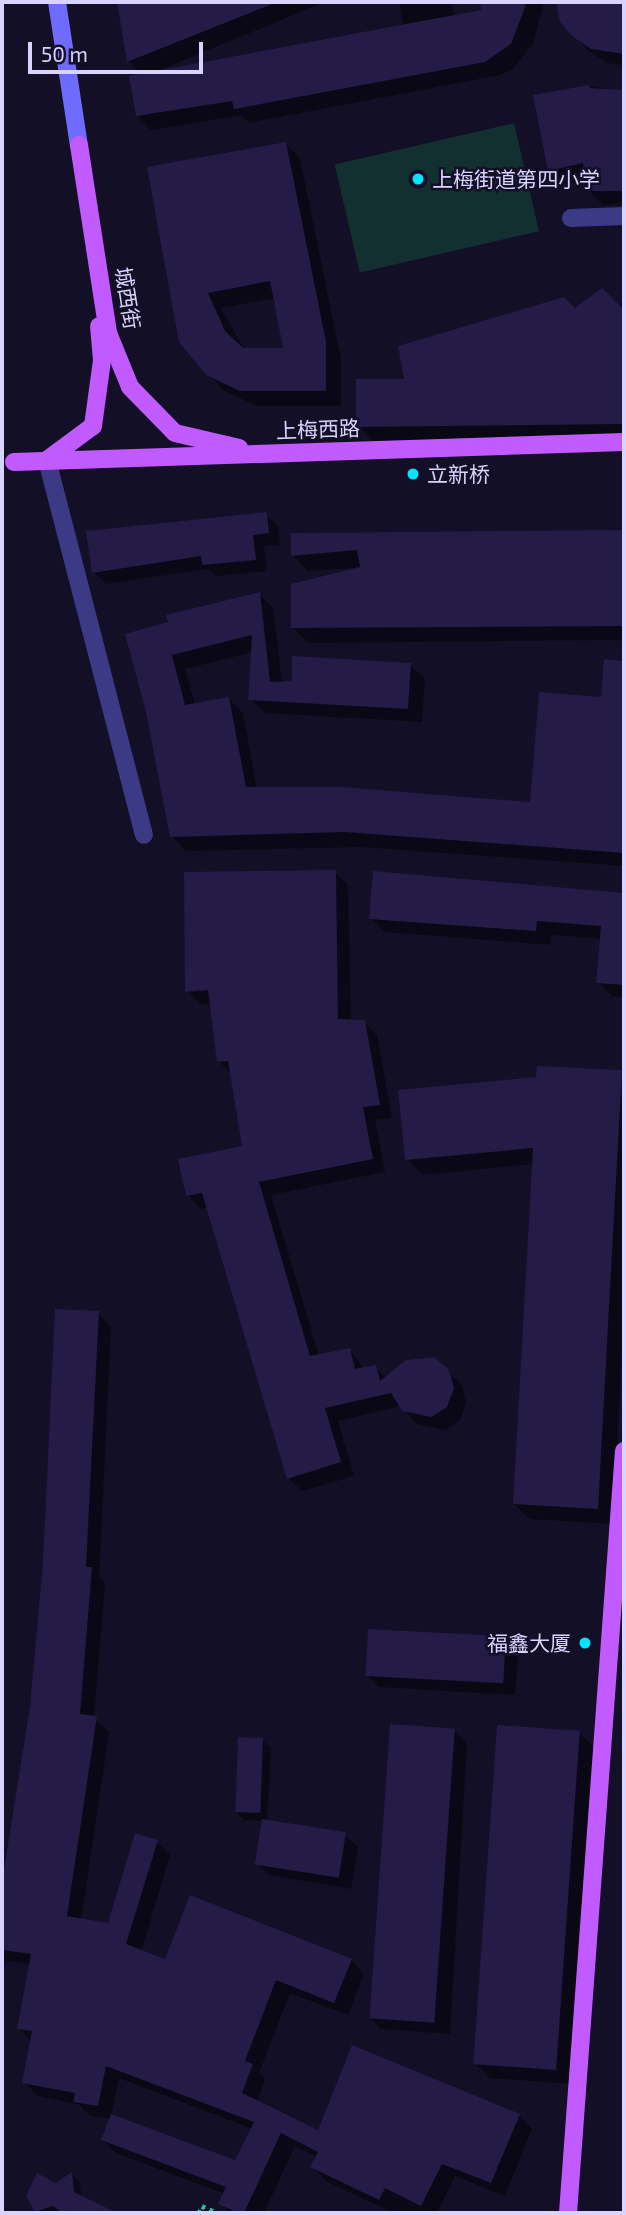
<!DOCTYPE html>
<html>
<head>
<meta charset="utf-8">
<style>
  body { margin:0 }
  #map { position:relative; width:626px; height:2215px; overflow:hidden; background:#130f26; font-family:"Exo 2","Noto Sans SC",sans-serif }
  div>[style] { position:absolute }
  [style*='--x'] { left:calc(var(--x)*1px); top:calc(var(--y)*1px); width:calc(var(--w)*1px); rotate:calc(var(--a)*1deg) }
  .green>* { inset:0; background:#12302f; transform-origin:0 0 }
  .shadow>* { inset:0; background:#0007 }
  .building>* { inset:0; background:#241b47; transform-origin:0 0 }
  .path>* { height:4.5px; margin-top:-2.25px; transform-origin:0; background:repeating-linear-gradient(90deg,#2fb8b0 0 3.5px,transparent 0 8.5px) }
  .minor>* { height:18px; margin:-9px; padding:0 9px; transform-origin:9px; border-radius:9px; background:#3d3a85 }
  .secondary>* { height:18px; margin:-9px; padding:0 9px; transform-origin:9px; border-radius:9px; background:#6f6bff }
  .primary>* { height:18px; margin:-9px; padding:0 9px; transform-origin:9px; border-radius:9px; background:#c25bff }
  .dots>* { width:19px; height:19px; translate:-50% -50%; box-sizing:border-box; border:4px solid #130f26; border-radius:50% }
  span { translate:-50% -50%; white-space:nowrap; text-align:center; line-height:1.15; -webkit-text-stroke:5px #130f26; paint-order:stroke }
  .poi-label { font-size:21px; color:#d9d4ff }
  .left { translate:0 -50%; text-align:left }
  .right { translate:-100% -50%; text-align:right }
  .street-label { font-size:21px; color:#d9d4ff }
  .frame { position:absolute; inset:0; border:4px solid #d9d4ff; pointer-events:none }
  .scale { position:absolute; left:28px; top:42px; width:175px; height:32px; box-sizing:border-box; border:4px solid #d9d4ff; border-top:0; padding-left:9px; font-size:21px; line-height:24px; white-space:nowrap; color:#d9d4ff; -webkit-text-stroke:5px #130f26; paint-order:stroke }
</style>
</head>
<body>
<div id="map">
  <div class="green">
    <div style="left:514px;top:123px;width:111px;height:184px;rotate:77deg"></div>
  </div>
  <div class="shadow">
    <div style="clip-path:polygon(119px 2px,325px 2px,152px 73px,404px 26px,399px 2px,451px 2px,454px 17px,483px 11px,481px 2px,544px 2px,533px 44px,513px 69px,500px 75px,249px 123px,242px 115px,151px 130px,137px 115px,142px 75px,129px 61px)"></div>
    <div style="clip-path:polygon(558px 2px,624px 2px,624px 65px,607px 63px,589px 51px,562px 21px)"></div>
    <div style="clip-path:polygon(589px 86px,624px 92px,624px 203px,603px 205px,588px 190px,587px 180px,564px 184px,549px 170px)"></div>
    <div style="clip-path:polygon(evenodd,285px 143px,300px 159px,341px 359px,341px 406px,257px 406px,223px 390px,181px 341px,285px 143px,275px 298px,285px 349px,244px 349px,221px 308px,275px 298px)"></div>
    <div style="clip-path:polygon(624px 305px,624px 439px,373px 441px,358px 426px,406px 381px,575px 310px)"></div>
    <div style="clip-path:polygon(266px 514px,278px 526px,280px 545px,264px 546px,267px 571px,216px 576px,208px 569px,106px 584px,94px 572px)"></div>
    <div style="clip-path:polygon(624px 532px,624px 640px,309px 643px,293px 628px,368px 567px,308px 571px,293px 555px,293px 534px)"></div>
    <div style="clip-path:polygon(259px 594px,273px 608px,282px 683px,410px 665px,425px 679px,422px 722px,265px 713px,250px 699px,253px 652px,185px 669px,195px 705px,229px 699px,243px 713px,257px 789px,532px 804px,602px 699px,606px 661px,624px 663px,624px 866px,361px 847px,186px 851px,172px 836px,148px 712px,127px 635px)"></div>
    <div style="clip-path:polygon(335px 872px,348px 885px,351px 1021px,364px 1022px,377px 1035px,392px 1118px,375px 1120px,385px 1172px,271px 1195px,319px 1356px,350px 1350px,364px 1369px,375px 1367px,386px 1378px,448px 1371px,454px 1397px,452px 1376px,462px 1385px,466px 1403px,460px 1420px,445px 1430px,417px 1424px,401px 1406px,338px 1421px,354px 1476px,302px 1491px,288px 1478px,208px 1207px,201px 1209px,188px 1195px,244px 1147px,232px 1075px,219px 1061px,212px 1004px,200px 1004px,187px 991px)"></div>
    <div style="clip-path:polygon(375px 873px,624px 894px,624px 997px,612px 996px,598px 982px,602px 939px,551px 935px,550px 945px,385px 932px,371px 918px)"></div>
    <div style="clip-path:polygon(621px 1072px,624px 1313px,613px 1524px,530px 1519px,514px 1504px,533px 1164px,422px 1175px,407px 1159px)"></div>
    <div style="clip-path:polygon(evenodd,98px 1313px,111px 1327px,99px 1578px,105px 1583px,94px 1718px,109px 1732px,81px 1921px,109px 1925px,157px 1842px,170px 1855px,141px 1952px,166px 1962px,351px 1960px,364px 1974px,348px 2015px,290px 1993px,259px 2073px,265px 2079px,257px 2102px,319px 2132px,519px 2115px,532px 2129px,505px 2196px,455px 2176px,437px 2213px,394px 2213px,326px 2181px,313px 2167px,318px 2157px,295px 2146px,264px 2213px,231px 2213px,220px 2203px,225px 2194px,116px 2153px,103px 2140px,111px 2119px,89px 2115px,78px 2104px,38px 2096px,24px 2082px,32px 2042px,19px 2029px,31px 1965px,2px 1960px,2px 1895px,98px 1313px,119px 2078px,253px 2129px,236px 2162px,111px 2116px,119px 2078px)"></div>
    <div style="clip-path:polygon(506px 1639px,518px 1651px,515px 1695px,379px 1687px,367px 1675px)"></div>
    <div style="clip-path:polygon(455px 1731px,467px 1743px,450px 2034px,381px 2029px,369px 2017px)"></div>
    <div style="clip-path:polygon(579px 1733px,595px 1748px,571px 2084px,490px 2078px,475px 2063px)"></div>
    <div style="clip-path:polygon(262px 1740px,271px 1748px,267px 1822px,345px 1835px,358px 1847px,351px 1889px,269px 1875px,257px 1863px,264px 1821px,244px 1820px,236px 1812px)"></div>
    <div style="clip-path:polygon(72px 2174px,80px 2182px,81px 2197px,102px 2213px,38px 2213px,56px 2185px)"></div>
  </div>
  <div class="building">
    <div style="clip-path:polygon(117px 2px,275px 2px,275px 3px,127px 62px)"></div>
    <div style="clip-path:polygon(480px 2px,527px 2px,511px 44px,485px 62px,234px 109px,232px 101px,136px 116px,129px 76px,481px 10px)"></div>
    <div style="clip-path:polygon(556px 2px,624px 2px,624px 54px,591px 49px,572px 36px,560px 22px)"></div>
    <div style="clip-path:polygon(589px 85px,590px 88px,624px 90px,624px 191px,587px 191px,583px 163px,548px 171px,533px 95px)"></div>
    <div style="clip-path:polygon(evenodd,286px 142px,326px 342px,326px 391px,240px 391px,206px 375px,179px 342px,147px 167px,286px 142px,270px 281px,283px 348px,243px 348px,225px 331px,208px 293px,270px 281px)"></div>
    <div style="clip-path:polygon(602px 288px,624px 310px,624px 424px,356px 427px,356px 379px,404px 379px,398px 346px,564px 297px,575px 308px)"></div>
    <div style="clip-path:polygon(267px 512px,269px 533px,253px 535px,256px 560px,202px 565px,201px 556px,92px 573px,86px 531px)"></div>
    <div style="clip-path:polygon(624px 530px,624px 626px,291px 628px,291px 584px,360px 567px,357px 550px,291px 556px,291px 533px)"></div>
    <div style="clip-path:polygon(260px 592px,270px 682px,292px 681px,292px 656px,411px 663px,408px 709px,248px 700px,252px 635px,172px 655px,185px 705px,229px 697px,246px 787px,341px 787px,530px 802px,539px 692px,601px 697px,604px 659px,624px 661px,624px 853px,345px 832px,170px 837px,146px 712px,125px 634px,168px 622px,166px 615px)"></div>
    <div style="clip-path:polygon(336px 870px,338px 1019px,365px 1020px,380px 1105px,363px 1107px,373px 1159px,259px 1182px,310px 1356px,350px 1348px,355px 1369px,376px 1365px,380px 1381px,406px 1360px,434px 1357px,449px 1370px,454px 1388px,447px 1407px,431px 1417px,402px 1411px,391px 1393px,325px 1408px,341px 1462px,287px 1479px,202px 1193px,186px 1196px,178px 1159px,242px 1146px,228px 1061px,217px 1062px,208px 990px,185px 992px,184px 872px)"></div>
    <div style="clip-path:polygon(373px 871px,624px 893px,624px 985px,596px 983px,601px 926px,537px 921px,536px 931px,369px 919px)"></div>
    <div style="clip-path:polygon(537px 1066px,622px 1070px,598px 1509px,513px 1504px,533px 1148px,405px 1160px,398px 1090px,536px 1077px)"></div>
    <div style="clip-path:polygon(55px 1309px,99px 1311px,86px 1567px,92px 1567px,80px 1714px,97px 1716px,67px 1916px,108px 1923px,135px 1833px,158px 1840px,126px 1944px,165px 1959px,190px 1895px,352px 1959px,334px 2003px,276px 1980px,245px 2061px,253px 2064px,242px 2093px,318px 2130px,352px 2045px,520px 2114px,491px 2183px,442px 2164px,421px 2206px,385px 2188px,379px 2200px,310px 2167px,318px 2152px,281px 2133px,244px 2213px,238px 2213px,218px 2204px,226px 2187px,101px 2140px,111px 2114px,235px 2160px,254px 2122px,106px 2066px,98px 2106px,73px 2102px,75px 2093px,22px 2083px,32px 2031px,17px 2029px,31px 1954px,2px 1950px,2px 1882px,30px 1707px,43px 1563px)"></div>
    <div style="left:368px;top:1629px;width:138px;height:47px;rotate:3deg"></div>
    <div style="left:390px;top:1724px;width:65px;height:295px;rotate:4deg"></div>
    <div style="left:497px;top:1725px;width:83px;height:340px;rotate:4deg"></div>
    <div style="left:238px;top:1737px;width:25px;height:75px;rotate:2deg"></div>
    <div style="left:262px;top:1819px;width:85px;height:46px;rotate:9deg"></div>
    <div style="clip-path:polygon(72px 2172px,74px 2192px,117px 2213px,62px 2213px,53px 2206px,35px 2212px,26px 2196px,37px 2173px,56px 2183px)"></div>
  </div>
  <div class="path">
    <div style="--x:199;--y:2213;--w:8;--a:-67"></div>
    <div style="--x:202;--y:2206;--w:17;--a:25"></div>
  </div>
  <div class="minor">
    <div style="--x:571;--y:218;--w:53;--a:-2.2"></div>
    <div style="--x:47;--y:460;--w:387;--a:75.5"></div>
  </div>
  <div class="secondary">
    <div style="--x:57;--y:2;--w:145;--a:81.3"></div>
  </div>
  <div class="primary">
    <div style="--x:79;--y:145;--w:190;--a:81.2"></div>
    <div style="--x:108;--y:333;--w:58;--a:67.8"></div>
    <div style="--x:130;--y:387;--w:64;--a:45.6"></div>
    <div style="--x:175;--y:433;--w:66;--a:13.2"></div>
    <div style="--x:47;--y:460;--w:57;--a:-36.5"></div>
    <div style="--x:93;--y:426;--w:67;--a:-82.2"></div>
    <div style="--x:102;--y:360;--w:34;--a:-95"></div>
    <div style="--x:14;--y:462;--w:610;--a:-1.88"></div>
    <div style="--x:568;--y:2213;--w:764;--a:-85.8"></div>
  </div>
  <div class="dots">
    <div style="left:418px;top:179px;background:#00e5ff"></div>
    <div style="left:413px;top:474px;background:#00e5ff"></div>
    <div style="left:585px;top:1643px;background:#00e5ff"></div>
  </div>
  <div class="poi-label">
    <span class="left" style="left:432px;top:179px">上梅街道第四小学</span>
    <span class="left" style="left:427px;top:474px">立新桥</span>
    <span class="right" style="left:571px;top:1643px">福鑫大厦</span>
  </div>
  <div class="street-label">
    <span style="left:128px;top:298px;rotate:81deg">城西街</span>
    <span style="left:318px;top:429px;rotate:-2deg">上梅西路</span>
  </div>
  <div class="frame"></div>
  <div class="scale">50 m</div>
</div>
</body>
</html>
